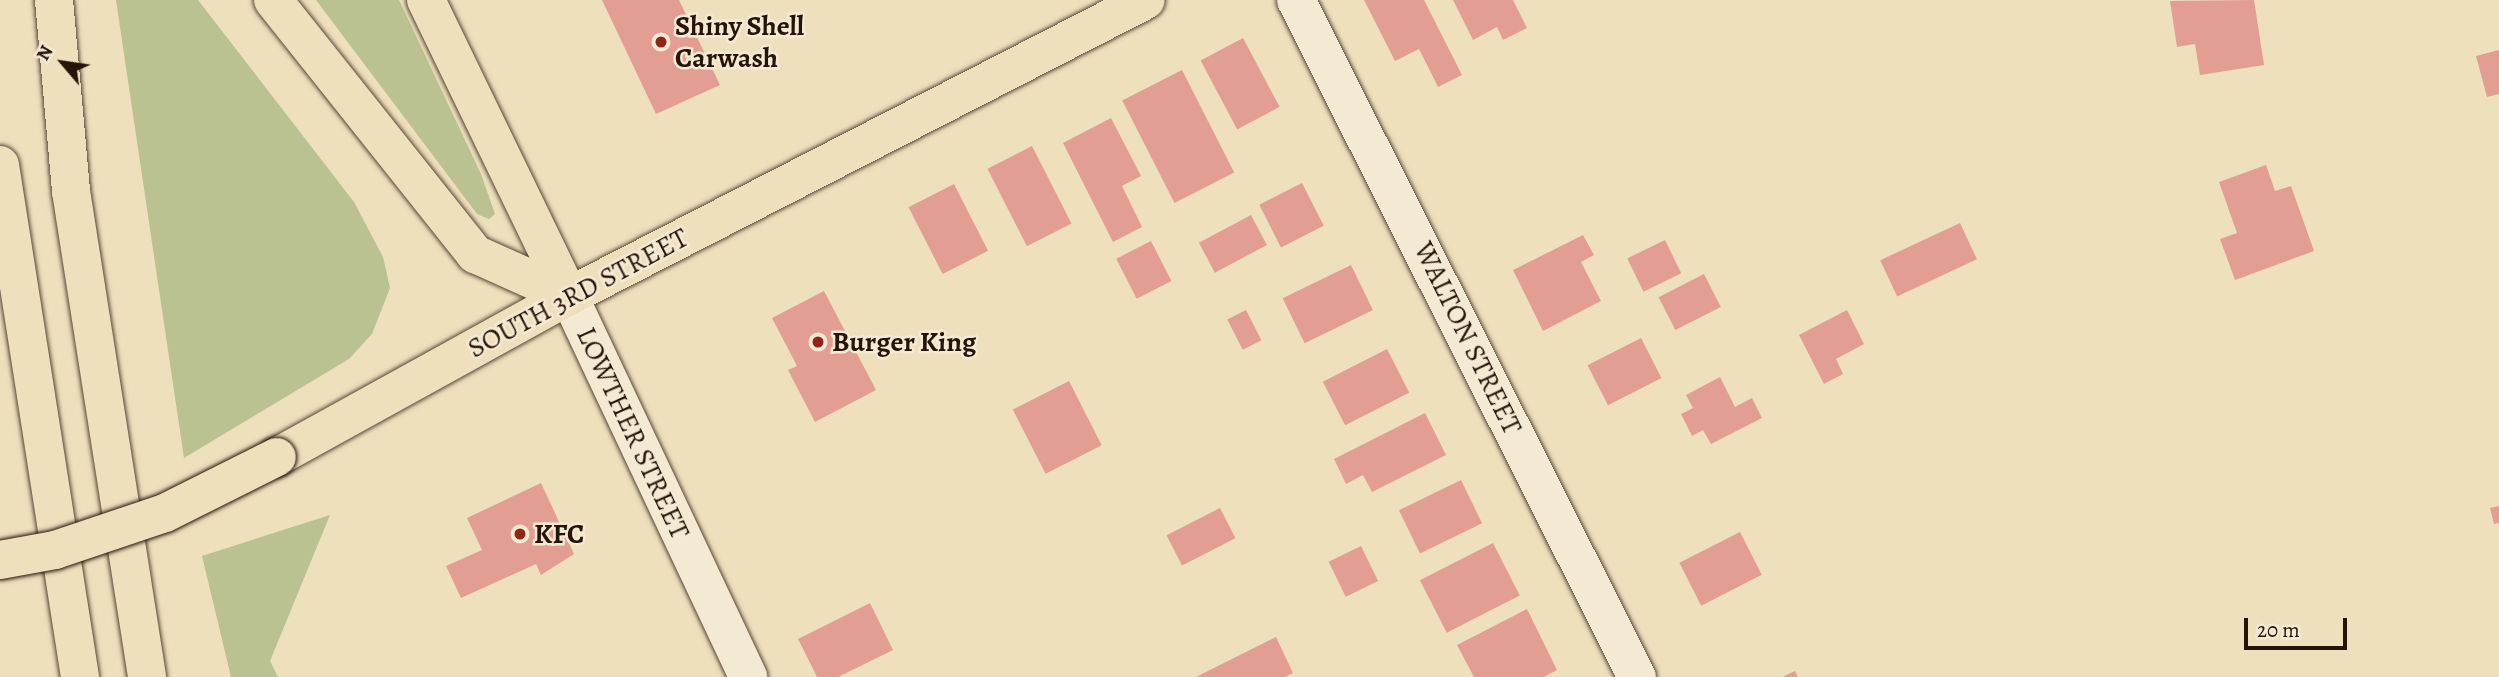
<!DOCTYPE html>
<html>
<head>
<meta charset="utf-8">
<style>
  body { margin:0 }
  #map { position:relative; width:2499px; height:677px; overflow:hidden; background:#eedfbd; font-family:Alegreya,serif }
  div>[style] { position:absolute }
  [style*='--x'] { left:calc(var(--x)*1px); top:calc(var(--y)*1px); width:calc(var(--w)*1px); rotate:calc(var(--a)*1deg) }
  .green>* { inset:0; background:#b9c290 }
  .building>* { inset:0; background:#e39e93; transform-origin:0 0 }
  .roads { filter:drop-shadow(0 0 2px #574735) drop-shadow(0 0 2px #574735) }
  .street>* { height:38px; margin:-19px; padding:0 19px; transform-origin:19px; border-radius:19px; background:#f4ead4 }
  .secondary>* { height:38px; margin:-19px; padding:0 19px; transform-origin:19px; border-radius:19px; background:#f4ead4 }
  .primary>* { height:38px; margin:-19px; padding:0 19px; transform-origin:19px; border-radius:19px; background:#eedfbd }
  .highway>* { height:38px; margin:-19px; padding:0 19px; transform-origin:19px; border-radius:19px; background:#eedfbd }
  .bridges { filter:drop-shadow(0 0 2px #251408) drop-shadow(0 0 2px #251408) }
  .primary-bridge>* { height:38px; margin:-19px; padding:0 19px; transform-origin:19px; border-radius:19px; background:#eedfbd }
  .dots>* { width:19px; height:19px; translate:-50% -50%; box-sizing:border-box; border:4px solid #f4ead4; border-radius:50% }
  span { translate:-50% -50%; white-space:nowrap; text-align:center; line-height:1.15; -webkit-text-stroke:5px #f4ead4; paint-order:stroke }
  .poi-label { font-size:28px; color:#251408; font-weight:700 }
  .left { translate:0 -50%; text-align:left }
  .street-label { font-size:28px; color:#251408 }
  .north { position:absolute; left:28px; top:28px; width:70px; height:70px; -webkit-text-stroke:5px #f4ead4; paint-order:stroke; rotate:299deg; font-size:19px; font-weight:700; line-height:28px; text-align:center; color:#251408 }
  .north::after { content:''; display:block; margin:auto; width:24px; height:32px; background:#251408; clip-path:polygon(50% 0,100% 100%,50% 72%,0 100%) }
  .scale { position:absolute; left:2244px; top:618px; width:103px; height:32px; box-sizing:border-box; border:4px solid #251408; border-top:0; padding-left:9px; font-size:21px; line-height:24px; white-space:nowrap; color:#251408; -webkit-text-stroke:5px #f4ead4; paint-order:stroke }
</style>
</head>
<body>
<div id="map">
  <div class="green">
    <div style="clip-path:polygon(116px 0,198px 0,354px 202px,383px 257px,390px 288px,372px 334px,349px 359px,184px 458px)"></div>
    <div style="clip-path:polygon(316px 0,399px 0,481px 174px,495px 214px,489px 219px,477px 214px)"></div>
    <div style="clip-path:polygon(330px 515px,270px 661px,278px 677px,231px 677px,202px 556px)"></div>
  </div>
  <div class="building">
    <div style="clip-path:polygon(602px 0,679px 0,720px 85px,656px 114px)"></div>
    <div style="clip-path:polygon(1364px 0,1424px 0,1462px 75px,1438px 87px,1419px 49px,1395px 61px)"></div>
    <div style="clip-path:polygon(1453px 0,1513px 0,1527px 28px,1503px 40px,1497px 27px,1473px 40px)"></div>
    <div style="clip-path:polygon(2254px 0,2264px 65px,2200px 75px,2195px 44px,2177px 47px,2170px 1px)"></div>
    <div style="left:1243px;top:38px;width:78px;height:48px;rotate:62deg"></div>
    <div style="clip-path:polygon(2499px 50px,2499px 94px,2487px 97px,2476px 56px)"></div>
    <div style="left:1182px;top:70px;width:115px;height:67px;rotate:63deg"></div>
    <div style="clip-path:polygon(1111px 118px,1141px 176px,1122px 186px,1142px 227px,1113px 242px,1063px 143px)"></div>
    <div style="left:1032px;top:146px;width:87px;height:50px;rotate:63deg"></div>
    <div style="clip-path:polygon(2266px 165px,2275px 191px,2291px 186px,2314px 251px,2235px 280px,2220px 239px,2237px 233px,2219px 182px)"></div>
    <div style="left:1302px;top:183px;width:48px;height:48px;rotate:63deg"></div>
    <div style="left:954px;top:184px;width:75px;height:51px;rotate:63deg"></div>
    <div style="left:1251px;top:215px;width:34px;height:59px;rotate:62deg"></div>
    <div style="left:1960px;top:223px;width:40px;height:88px;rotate:65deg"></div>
    <div style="clip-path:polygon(1583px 235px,1594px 255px,1581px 262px,1601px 301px,1543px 331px,1513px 270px)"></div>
    <div style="left:1665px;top:240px;width:37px;height:42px;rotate:64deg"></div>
    <div style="left:1151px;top:241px;width:45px;height:39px;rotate:63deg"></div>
    <div style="left:1351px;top:265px;width:50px;height:76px;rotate:64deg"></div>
    <div style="left:1704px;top:274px;width:37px;height:51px;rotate:63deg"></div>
    <div style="clip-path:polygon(824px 291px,876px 390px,815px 422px,788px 370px,797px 366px,772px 318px)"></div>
    <div style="left:1246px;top:310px;width:34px;height:21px;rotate:63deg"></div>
    <div style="clip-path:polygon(1847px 310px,1864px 344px,1836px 359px,1843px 374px,1824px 384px,1799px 335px)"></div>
    <div style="left:1641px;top:338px;width:45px;height:60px;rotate:63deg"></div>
    <div style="left:1387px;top:349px;width:49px;height:72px;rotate:63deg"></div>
    <div style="clip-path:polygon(1720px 377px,1735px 407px,1752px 398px,1762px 418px,1711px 444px,1703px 430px,1692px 436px,1681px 414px,1693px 408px,1686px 395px)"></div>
    <div style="left:1069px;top:381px;width:72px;height:63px;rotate:63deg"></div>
    <div style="clip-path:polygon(1425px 413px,1446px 455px,1372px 492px,1363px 475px,1346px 484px,1334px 459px)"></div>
    <div style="left:1461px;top:480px;width:48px;height:69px;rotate:64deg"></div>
    <div style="clip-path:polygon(541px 483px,574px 554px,541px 575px,536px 564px,461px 598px,446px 566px,482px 550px,467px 518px)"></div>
    <div style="clip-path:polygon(2499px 506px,2499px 523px,2494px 524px,2490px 508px)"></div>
    <div style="left:1220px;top:508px;width:34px;height:60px;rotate:63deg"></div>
    <div style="left:1740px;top:532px;width:48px;height:68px;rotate:63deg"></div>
    <div style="left:1493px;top:543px;width:59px;height:82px;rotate:63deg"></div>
    <div style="left:1361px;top:546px;width:39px;height:36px;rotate:64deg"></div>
    <div style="clip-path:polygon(870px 603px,893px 650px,838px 677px,817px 677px,798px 639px)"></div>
    <div style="clip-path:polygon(1527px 609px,1557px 670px,1544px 677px,1474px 677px,1457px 645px)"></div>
    <div style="clip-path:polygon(1276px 637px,1293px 673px,1285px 677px,1196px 677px)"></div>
    <div style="clip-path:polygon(1795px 671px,1798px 677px,1782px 677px)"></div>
  </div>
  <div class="roads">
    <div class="street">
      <div style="--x:1296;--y:0;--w:758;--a:63.27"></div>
    </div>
    <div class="secondary">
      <div style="--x:569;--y:296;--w:421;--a:64.8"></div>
    </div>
    <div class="primary">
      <div style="--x:273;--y:0;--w:325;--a:51.5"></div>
      <div style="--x:475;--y:254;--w:103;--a:24.1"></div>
      <div style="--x:426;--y:0;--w:329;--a:64.2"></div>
      <div style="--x:277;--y:457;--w:333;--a:-28.9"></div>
      <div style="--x:569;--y:296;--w:648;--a:-27.16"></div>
    </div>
    <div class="highway">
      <div style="--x:54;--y:0;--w:192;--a:84.9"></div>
      <div style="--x:71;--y:191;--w:492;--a:81.1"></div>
      <div style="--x:0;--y:165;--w:518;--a:81.12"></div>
    </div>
  </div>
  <div class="bridges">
    <div class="primary-bridge">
      <div style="--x:0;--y:560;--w:56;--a:-10.3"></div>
      <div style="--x:55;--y:550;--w:116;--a:-18.6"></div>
      <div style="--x:165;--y:513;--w:125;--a:-26.6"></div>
    </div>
  </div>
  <div class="dots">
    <div style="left:661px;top:42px;background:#8f2418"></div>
    <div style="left:818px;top:342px;background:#8f2418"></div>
    <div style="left:520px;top:534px;background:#8f2418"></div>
  </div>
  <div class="poi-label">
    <span class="left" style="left:675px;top:42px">Shiny Shell<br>Carwash</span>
    <span class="left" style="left:832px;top:342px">Burger King</span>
    <span class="left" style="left:534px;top:534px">KFC</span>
  </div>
  <div class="street-label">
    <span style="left:578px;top:293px;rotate:-28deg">SOUTH 3RD STREET</span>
    <span style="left:1468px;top:338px;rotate:64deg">WALTON STREET</span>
    <span style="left:633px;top:433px;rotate:65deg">LOWTHER STREET</span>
  </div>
  <div class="north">N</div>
  <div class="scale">20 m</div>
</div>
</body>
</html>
